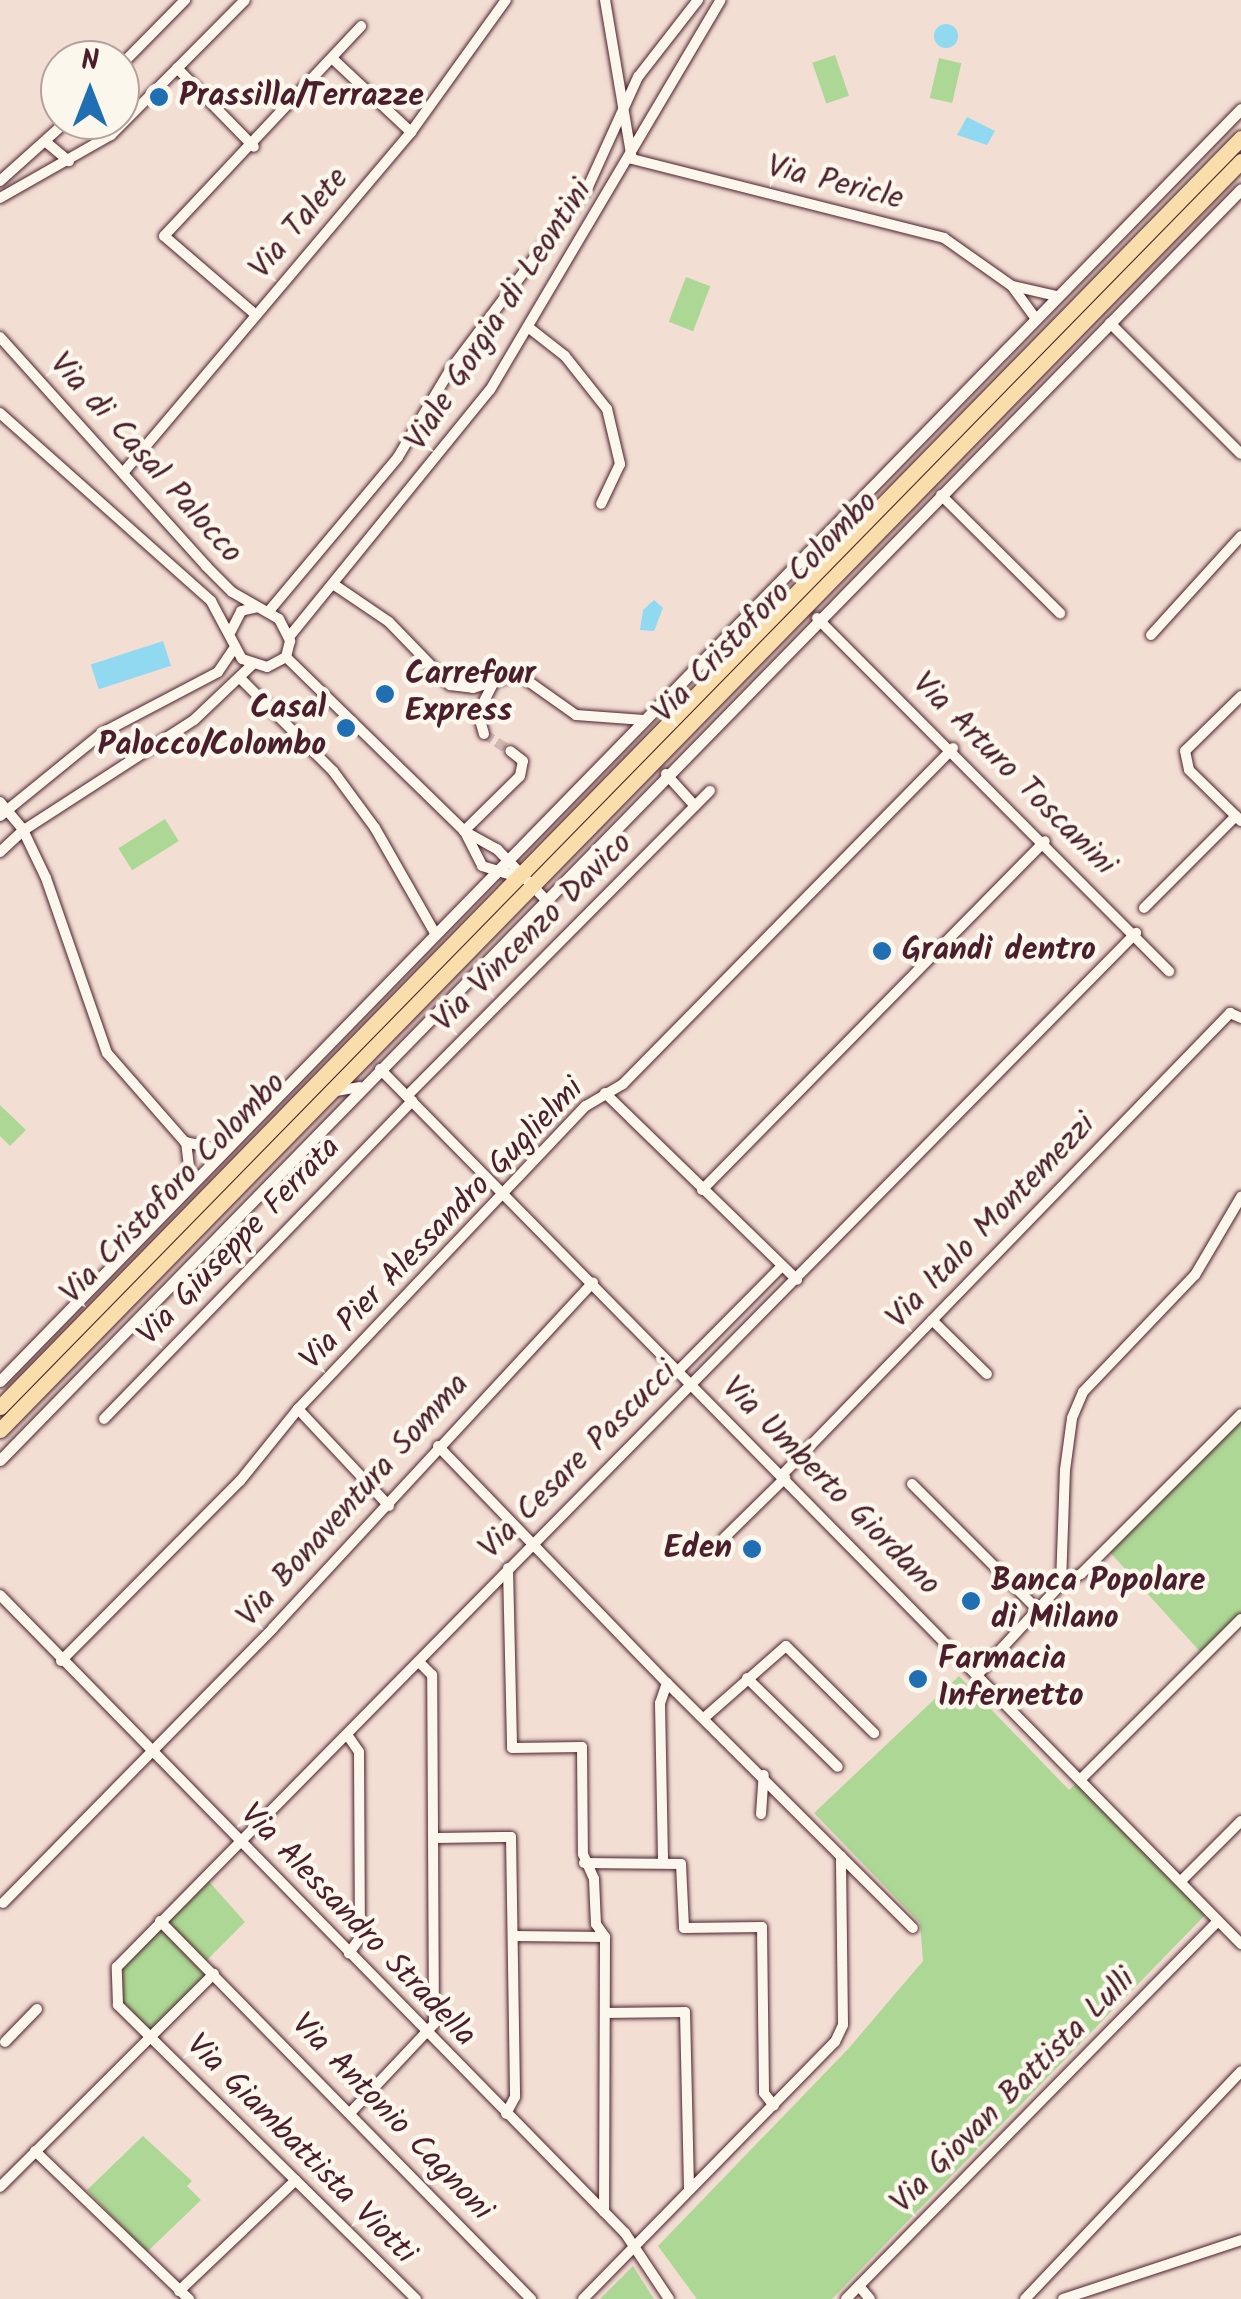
<!DOCTYPE html>
<html>
<head>
<meta charset="utf-8">
<style>
  body { margin:0 }
  #map { position:relative; width:1241px; height:2299px; overflow:hidden; background:#f3ded4; font-family:Kalam,sans-serif }
  div>[style] { position:absolute }
  [style*='--x'] { left:calc(var(--x)*1px); top:calc(var(--y)*1px); width:calc(var(--w)*1px); rotate:calc(var(--a)*1deg) }
  .green>* { inset:0; background:#add795; transform-origin:0 0 }
  .water>* { inset:0; background:#90d9f1; transform-origin:0 0 }
  .round { border-radius:50% }
  .minor-tunnel>* { height:10px; margin-top:-5px; transform-origin:0; background:repeating-linear-gradient(90deg,#d1b8b2 0 10px,transparent 0 15px) }
  .roads { filter:drop-shadow(0 0 2px #4a1f2b) drop-shadow(0 0 2px #4a1f2b) }
  .minor>* { height:10px; margin:-5px; padding:0 5px; transform-origin:5px; border-radius:5px; background:#fbf7ec }
  .tertiary>* { height:11px; margin:-5.5px; padding:0 5.5px; transform-origin:5.5px; border-radius:5.5px; background:#fbf7ec }
  .primary>* { height:15px; margin:-7.5px; padding:0 7.5px; transform-origin:7.5px; border-radius:7.5px; background:#f9deab }
  .dots>* { width:28px; height:28px; translate:-50% -50%; box-sizing:border-box; border:5px solid #fbf7ec; border-radius:50% }
  span { translate:-50% -50%; white-space:nowrap; text-align:center; line-height:1.15; -webkit-text-stroke:9px #fbf7ec; paint-order:stroke }
  .poi-label { font-size:32px; color:#4a1f2b; font-weight:700 }
  .left { translate:0 -50%; text-align:left }
  .right { translate:-100% -50%; text-align:right }
  .street-label { font-size:32px; color:#4a1f2b }
  .north { position:absolute; left:40px; top:40px; width:100px; height:100px; box-sizing:border-box; background:#fbf7ec; border:2px solid #b4a19f; border-radius:50%; rotate:0deg; font-size:28px; font-weight:700; line-height:40px; text-align:center; color:#4a1f2b }
  .north::after { content:''; display:block; margin:auto; width:35px; height:45px; background:#1f6fb2; clip-path:polygon(50% 0,100% 100%,50% 72%,0 100%) }
</style>
</head>
<body>
<div id="map">
  <div class="green">
    <div style="left:835px;top:55px;width:43px;height:24px;rotate:71deg"></div>
    <div style="left:939px;top:58px;width:23px;height:41px;rotate:13deg"></div>
    <div style="left:686px;top:277px;width:26px;height:48px;rotate:21deg"></div>
    <div style="left:165px;top:819px;width:26px;height:55px;rotate:58deg"></div>
    <div style="clip-path:polygon(0 1105px,26px 1130px,10px 1146px,0 1136px)"></div>
    <div style="clip-path:polygon(1241px 1414px,1241px 1618px,1204px 1656px,1107px 1549px)"></div>
    <div style="clip-path:polygon(959px 1676px,1069px 1790px,1082px 1778px,1209px 1911px,832px 2299px,697px 2299px,658px 2246px,849px 2048px,923px 1961px,920px 1923px,814px 1813px)"></div>
    <div style="clip-path:polygon(205px 1877px,245px 1922px,204px 1963px,214px 1974px,149px 2036px,118px 2005px,117px 1967px)"></div>
    <div style="clip-path:polygon(143px 2136px,192px 2181px,187px 2186px,201px 2200px,147px 2252px,87px 2190px)"></div>
    <div style="clip-path:polygon(633px 2266px,654px 2299px,600px 2299px)"></div>
  </div>
  <div class="water">
    <div class="round" style="left:934px;top:24px;width:24px;height:24px"></div>
    <div style="clip-path:polygon(967px 117px,995px 131px,987px 145px,957px 135px)"></div>
    <div style="clip-path:polygon(654px 600px,663px 608px,654px 631px,640px 630px,643px 610px)"></div>
    <div style="left:163px;top:641px;width:26px;height:76px;rotate:72deg"></div>
  </div>
  <div class="minor-tunnel">
    <div style="--x:484;--y:734;--w:31;--a:33"></div>
  </div>
  <div class="roads">
    <div class="minor">
      <div style="--x:605;--y:0;--w:161;--a:80.4"></div>
      <div style="--x:632;--y:159;--w:322;--a:14.2"></div>
      <div style="--x:944;--y:238;--w:83;--a:35.2"></div>
      <div style="--x:1012;--y:286;--w:41;--a:54"></div>
      <div style="--x:333;--y:59;--w:107;--a:43.1"></div>
      <div style="--x:120;--y:66;--w:93;--a:-45.4"></div>
      <div style="--x:177;--y:68;--w:110;--a:45.7"></div>
      <div style="--x:46;--y:142;--w:30;--a:40"></div>
      <div style="--x:0;--y:181;--w:91;--a:-41.9"></div>
      <div style="--x:0;--y:198;--w:128;--a:-29.6"></div>
      <div style="--x:111;--y:135;--w:190;--a:-45.2"></div>
      <div style="--x:1013;--y:286;--w:44;--a:13.1"></div>
      <div style="--x:256;--y:315;--w:121;--a:-139.3"></div>
      <div style="--x:164;--y:236;--w:288;--a:-46.8"></div>
      <div style="--x:1110;--y:323;--w:185;--a:45"></div>
      <div style="--x:528;--y:327;--w:47;--a:38.1"></div>
      <div style="--x:565;--y:356;--w:68;--a:51.6"></div>
      <div style="--x:607;--y:409;--w:57;--a:76.7"></div>
      <div style="--x:620;--y:464;--w:44;--a:115.4"></div>
      <div style="--x:0;--y:337;--w:308;--a:48"></div>
      <div style="--x:206;--y:566;--w:37;--a:45"></div>
      <div style="--x:232;--y:592;--w:54;--a:29.9"></div>
      <div style="--x:279;--y:619;--w:25;--a:63"></div>
      <div style="--x:290;--y:641;--w:16;--a:104"></div>
      <div style="--x:286;--y:657;--w:21;--a:152"></div>
      <div style="--x:267;--y:667;--w:26;--a:-162"></div>
      <div style="--x:242;--y:659;--w:66;--a:-118.1"></div>
      <div style="--x:211;--y:601;--w:283;--a:-138.3"></div>
      <div style="--x:123;--y:473;--w:446;--a:-49.8"></div>
      <div style="--x:411;--y:132;--w:163;--a:-54.3"></div>
      <div style="--x:941;--y:495;--w:168;--a:44.8"></div>
      <div style="--x:336;--y:586;--w:64;--a:34.2"></div>
      <div style="--x:389;--y:622;--w:88;--a:45.9"></div>
      <div style="--x:450;--y:685;--w:23;--a:7"></div>
      <div style="--x:473;--y:688;--w:47;--a:-17.3"></div>
      <div style="--x:518;--y:674;--w:71;--a:35.3"></div>
      <div style="--x:576;--y:715;--w:68;--a:4.2"></div>
      <div style="--x:269;--y:611;--w:201;--a:-50"></div>
      <div style="--x:398;--y:457;--w:101;--a:-59.1"></div>
      <div style="--x:450;--y:370;--w:229;--a:-53"></div>
      <div style="--x:588;--y:187;--w:121;--a:-65.6"></div>
      <div style="--x:638;--y:77;--w:98;--a:-52.1"></div>
      <div style="--x:817;--y:618;--w:499;--a:45.1"></div>
      <div style="--x:231;--y:631;--w:22;--a:-63"></div>
      <div style="--x:241;--y:611;--w:17;--a:-13"></div>
      <div style="--x:1151;--y:635;--w:134;--a:-47.7"></div>
      <div style="--x:289;--y:637;--w:318;--a:-50.9"></div>
      <div style="--x:490;--y:390;--w:453;--a:-59.4"></div>
      <div style="--x:286;--y:657;--w:249;--a:44.3"></div>
      <div style="--x:464;--y:831;--w:38;--a:29"></div>
      <div style="--x:497;--y:849;--w:68;--a:46.2"></div>
      <div style="--x:242;--y:680;--w:129;--a:45"></div>
      <div style="--x:333;--y:771;--w:71;--a:53.6"></div>
      <div style="--x:375;--y:828;--w:121;--a:60.3"></div>
      <div style="--x:1241;--y:696;--w:78;--a:135.5"></div>
      <div style="--x:1185;--y:751;--w:19;--a:78"></div>
      <div style="--x:1189;--y:770;--w:73;--a:44.4"></div>
      <div style="--x:484;--y:734;--w:22;--a:-106"></div>
      <div style="--x:478;--y:713;--w:36;--a:-63"></div>
      <div style="--x:666;--y:774;--w:43;--a:47.8"></div>
      <div style="--x:0;--y:802;--w:34;--a:50"></div>
      <div style="--x:22;--y:828;--w:55;--a:64.4"></div>
      <div style="--x:46;--y:878;--w:185;--a:70.8"></div>
      <div style="--x:107;--y:1053;--w:118;--a:48.8"></div>
      <div style="--x:185;--y:1142;--w:39;--a:12"></div>
      <div style="--x:0;--y:816;--w:132;--a:-39.1"></div>
      <div style="--x:102;--y:733;--w:131;--a:-27.7"></div>
      <div style="--x:218;--y:672;--w:29;--a:-56"></div>
      <div style="--x:464;--y:831;--w:78;--a:-44.5"></div>
      <div style="--x:520;--y:776;--w:15;--a:-79"></div>
      <div style="--x:523;--y:761;--w:16;--a:-142"></div>
      <div style="--x:465;--y:832;--w:38;--a:63"></div>
      <div style="--x:482;--y:866;--w:38;--a:17"></div>
      <div style="--x:0;--y:852;--w:33;--a:-43"></div>
      <div style="--x:24;--y:830;--w:202;--a:-32.9"></div>
      <div style="--x:194;--y:720;--w:80;--a:-43.5"></div>
      <div style="--x:1144;--y:908;--w:130;--a:-45"></div>
      <div style="--x:380;--y:1069;--w:1228;--a:45.46"></div>
      <div style="--x:331;--y:1092;--w:29;--a:-10"></div>
      <div style="--x:605;--y:1093;--w:268;--a:44.2"></div>
      <div style="--x:407;--y:1096;--w:430;--a:-45.2"></div>
      <div style="--x:186;--y:1142;--w:41;--a:83"></div>
      <div style="--x:702;--y:1190;--w:489;--a:-45.5"></div>
      <div style="--x:932;--y:1320;--w:77;--a:44.5"></div>
      <div style="--x:679;--y:1370;--w:146;--a:-45.3"></div>
      <div style="--x:298;--y:1409;--w:133;--a:46.8"></div>
      <div style="--x:104;--y:1419;--w:443;--a:-45.9"></div>
      <div style="--x:438;--y:1446;--w:330;--a:46"></div>
      <div style="--x:667;--y:1683;--w:21;--a:109"></div>
      <div style="--x:660;--y:1703;--w:160;--a:88.9"></div>
      <div style="--x:782;--y:1475;--w:644;--a:-45.88"></div>
      <div style="--x:1230;--y:1013;--w:12;--a:24"></div>
      <div style="--x:912;--y:1484;--w:181;--a:45"></div>
      <div style="--x:724;--y:1538;--w:86;--a:-44.5"></div>
      <div style="--x:508;--y:1568;--w:180;--a:88.7"></div>
      <div style="--x:512;--y:1748;--w:70;--a:-0.8"></div>
      <div style="--x:582;--y:1747;--w:107;--a:89.5"></div>
      <div style="--x:583;--y:1854;--w:27;--a:66"></div>
      <div style="--x:594;--y:1879;--w:45;--a:87.5"></div>
      <div style="--x:596;--y:1924;--w:16;--a:55"></div>
      <div style="--x:605;--y:1937;--w:275;--a:90.2"></div>
      <div style="--x:1061;--y:1584;--w:22;--a:-27"></div>
      <div style="--x:1081;--y:1574;--w:226;--a:-45"></div>
      <div style="--x:0;--y:1595;--w:893;--a:45.59"></div>
      <div style="--x:625;--y:2233;--w:79;--a:56.3"></div>
      <div style="--x:61;--y:1661;--w:254;--a:-45.2"></div>
      <div style="--x:240;--y:1481;--w:92;--a:-51.1"></div>
      <div style="--x:298;--y:1409;--w:418;--a:-46.5"></div>
      <div style="--x:586;--y:1106;--w:43;--a:-30.7"></div>
      <div style="--x:623;--y:1084;--w:471;--a:-45.5"></div>
      <div style="--x:979;--y:1673;--w:121;--a:-47.3"></div>
      <div style="--x:1061;--y:1584;--w:114;--a:-88"></div>
      <div style="--x:1065;--y:1470;--w:52;--a:-82.3"></div>
      <div style="--x:1072;--y:1418;--w:28;--a:-67"></div>
      <div style="--x:1083;--y:1392;--w:162;--a:-46.3"></div>
      <div style="--x:1195;--y:1275;--w:91;--a:-59.5"></div>
      <div style="--x:747;--y:1678;--w:127;--a:44.4"></div>
      <div style="--x:667;--y:1683;--w:347;--a:44.9"></div>
      <div style="--x:704;--y:1718;--w:109;--a:-41.3"></div>
      <div style="--x:786;--y:1646;--w:124;--a:44.7"></div>
      <div style="--x:348;--y:1736;--w:19;--a:55"></div>
      <div style="--x:359;--y:1752;--w:186;--a:89.7"></div>
      <div style="--x:360;--y:1938;--w:19;--a:126"></div>
      <div style="--x:1082;--y:1778;--w:225;--a:-45"></div>
      <div style="--x:761;--y:1814;--w:39;--a:-86"></div>
      <div style="--x:436;--y:1838;--w:75;--a:-0.8"></div>
      <div style="--x:511;--y:1837;--w:260;--a:89.1"></div>
      <div style="--x:515;--y:2097;--w:19;--a:118"></div>
      <div style="--x:584;--y:1863;--w:97;--a:0.6"></div>
      <div style="--x:681;--y:1864;--w:64;--a:87.3"></div>
      <div style="--x:684;--y:1928;--w:78;--a:-0.7"></div>
      <div style="--x:762;--y:1927;--w:166;--a:89.3"></div>
      <div style="--x:764;--y:2093;--w:16;--a:52"></div>
      <div style="--x:1181;--y:1881;--w:85;--a:-45"></div>
      <div style="--x:3;--y:1903;--w:385;--a:-45.5"></div>
      <div style="--x:273;--y:1628;--w:471;--a:-47.2"></div>
      <div style="--x:160;--y:1921;--w:530;--a:45.54"></div>
      <div style="--x:513;--y:1936;--w:92;--a:0.6"></div>
      <div style="--x:607;--y:2013;--w:78;--a:-0.7"></div>
      <div style="--x:685;--y:2012;--w:178;--a:88.7"></div>
      <div style="--x:5;--y:2042;--w:46;--a:-45.9"></div>
      <div style="--x:352;--y:2111;--w:120;--a:-46.7"></div>
      <div style="--x:434;--y:2024;--w:349;--a:-90.3"></div>
      <div style="--x:432;--y:1675;--w:18;--a:-135"></div>
      <div style="--x:35;--y:2151;--w:214;--a:43.9"></div>
      <div style="--x:0;--y:2187;--w:302;--a:-44.9"></div>
      <div style="--x:859;--y:2286;--w:17;--a:50"></div>
      <div style="--x:179;--y:2291;--w:161;--a:-43.5"></div>
      <div style="--x:416;--y:2299;--w:419;--a:-135.4"></div>
      <div style="--x:118;--y:2005;--w:38;--a:-92"></div>
      <div style="--x:117;--y:1967;--w:1452;--a:-45.42"></div>
      <div style="--x:583;--y:2299;--w:360;--a:-45.6"></div>
      <div style="--x:835;--y:2042;--w:19;--a:-65"></div>
      <div style="--x:843;--y:2025;--w:169;--a:-90.7"></div>
      <div style="--x:846;--y:2299;--w:530;--a:-45.46"></div>
      <div style="--x:1025;--y:2299;--w:314;--a:-46.5"></div>
      <div style="--x:1063;--y:2299;--w:188;--a:-18.3"></div>
    </div>
    <div class="tertiary">
      <div style="--x:0;--y:1381;--w:1777;--a:-45.71"></div>
      <div style="--x:0;--y:1460;--w:1776;--a:-45.68"></div>
    </div>
    <div class="primary">
      <div style="--x:0;--y:1407;--w:1775;--a:-45.64"></div>
      <div style="--x:0;--y:1430;--w:1775;--a:-45.64"></div>
    </div>
  </div>
  <div class="dots">
    <div style="left:159px;top:97px;background:#1f6fb2"></div>
    <div style="left:385px;top:694px;background:#1f6fb2"></div>
    <div style="left:346px;top:728px;background:#1f6fb2"></div>
    <div style="left:882px;top:951px;background:#1f6fb2"></div>
    <div style="left:752px;top:1549px;background:#1f6fb2"></div>
    <div style="left:971px;top:1601px;background:#1f6fb2"></div>
    <div style="left:918px;top:1679px;background:#1f6fb2"></div>
  </div>
  <div class="poi-label">
    <span class="left" style="left:179px;top:97px">Prassilla/Terrazze</span>
    <span class="left" style="left:405px;top:694px">Carrefour<br>Express</span>
    <span class="right" style="left:326px;top:728px">Casal<br>Palocco/Colombo</span>
    <span class="left" style="left:902px;top:951px">Grandi dentro</span>
    <span class="right" style="left:732px;top:1549px">Eden</span>
    <span class="left" style="left:991px;top:1601px">Banca Popolare<br>di Milano</span>
    <span class="left" style="left:938px;top:1679px">Farmacia<br>Infernetto</span>
  </div>
  <div class="street-label">
    <span style="left:835px;top:184px;rotate:14deg">Via Pericle</span>
    <span style="left:300px;top:224px;rotate:-50deg">Via Talete</span>
    <span style="left:500px;top:316px;rotate:-57deg">Viale Gorgia di Leontini</span>
    <span style="left:145px;top:459px;rotate:48deg">Via di Casal Palocco</span>
    <span style="left:766px;top:608px;rotate:-46deg">Via Cristoforo Colombo</span>
    <span style="left:1013px;top:775px;rotate:45deg">Via Arturo Toscanini</span>
    <span style="left:533px;top:933px;rotate:-45deg">Via Vincenzo Davico</span>
    <span style="left:174px;top:1189px;rotate:-46deg">Via Cristoforo Colombo</span>
    <span style="left:992px;top:1222px;rotate:-46deg">Via Italo Montemezzi</span>
    <span style="left:443px;top:1225px;rotate:-46deg">Via Pier Alessandro Guglielmi</span>
    <span style="left:240px;top:1242px;rotate:-46deg">Via Giuseppe Ferrata</span>
    <span style="left:579px;top:1461px;rotate:-45deg">Via Cesare Pascucci</span>
    <span style="left:830px;top:1487px;rotate:45deg">Via Umberto Giordano</span>
    <span style="left:354px;top:1501px;rotate:-48deg">Via Bonaventura Somma</span>
    <span style="left:357px;top:1926px;rotate:46deg">Via Alessandro Stradella</span>
    <span style="left:1014px;top:2092px;rotate:-45deg">Via Giovan Battista Lulli</span>
    <span style="left:391px;top:2118px;rotate:46deg">Via Antonio Cagnoni</span>
    <span style="left:300px;top:2150px;rotate:45deg">Via Giambattista Viotti</span>
  </div>
  <div class="north">N</div>
</div>
</body>
</html>
